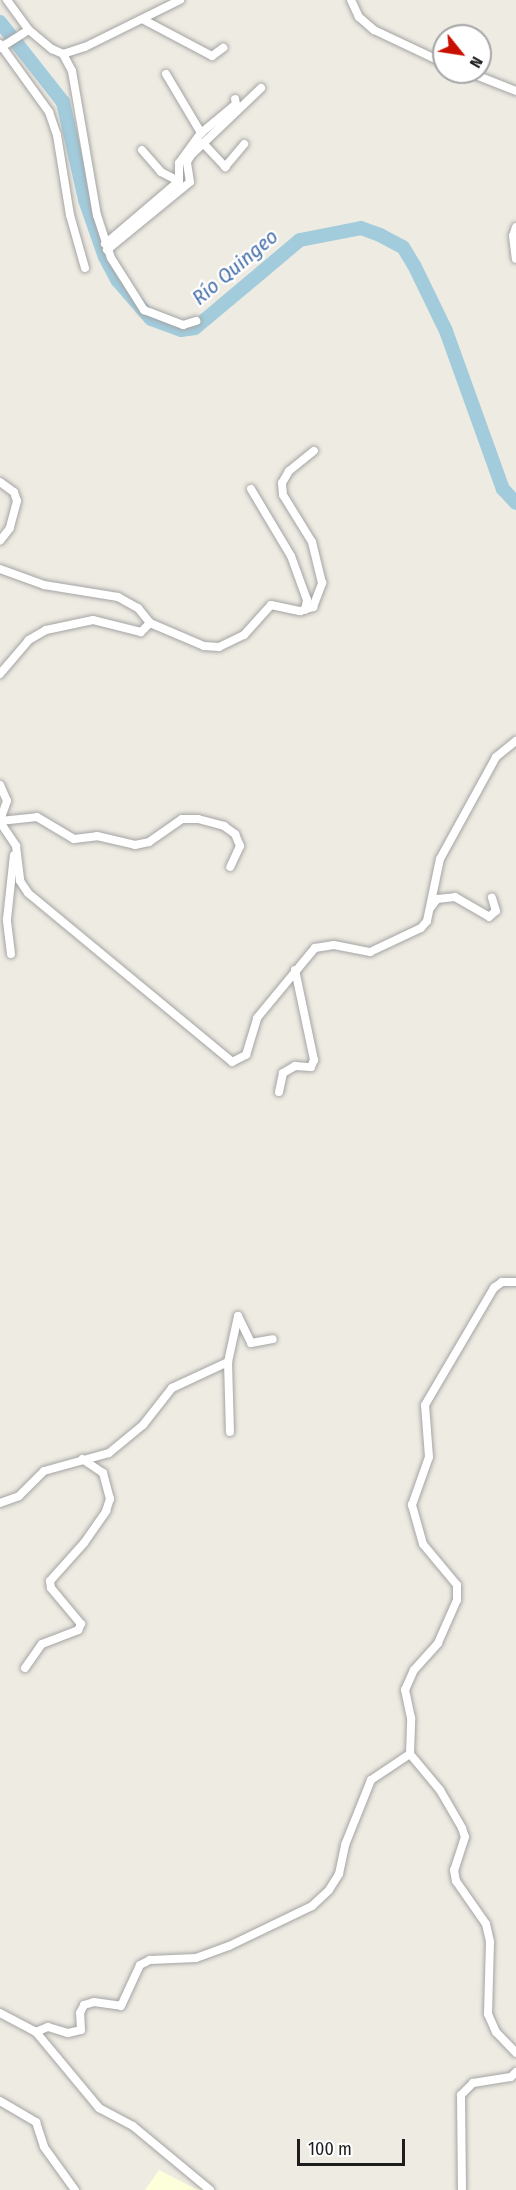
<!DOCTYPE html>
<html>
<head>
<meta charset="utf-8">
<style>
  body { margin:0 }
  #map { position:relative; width:516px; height:2190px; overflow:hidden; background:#eeebe2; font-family:"Fira Sans Condensed",sans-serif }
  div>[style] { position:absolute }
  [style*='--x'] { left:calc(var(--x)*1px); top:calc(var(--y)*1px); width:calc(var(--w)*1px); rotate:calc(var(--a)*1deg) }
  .education>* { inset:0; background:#fcffda }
  .river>* { height:14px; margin:-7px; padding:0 7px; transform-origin:7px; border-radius:7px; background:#a2cbdc }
  .roads { filter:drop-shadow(0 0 2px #a4a4a4) drop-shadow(0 0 2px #a4a4a4) }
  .street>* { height:8px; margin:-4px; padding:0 4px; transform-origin:4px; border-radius:4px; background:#fff }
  span { translate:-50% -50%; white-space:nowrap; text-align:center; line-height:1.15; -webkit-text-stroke:4.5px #fff; paint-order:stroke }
  .water-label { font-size:21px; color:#4973ac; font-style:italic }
  .north { position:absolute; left:432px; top:24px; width:60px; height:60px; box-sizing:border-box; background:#fff; border:2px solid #a5a5a5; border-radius:50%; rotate:120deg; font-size:16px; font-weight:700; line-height:24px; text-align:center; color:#1d1d1d }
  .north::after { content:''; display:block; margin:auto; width:21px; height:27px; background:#c90f00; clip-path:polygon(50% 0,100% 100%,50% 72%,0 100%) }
  .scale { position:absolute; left:297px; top:2139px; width:108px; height:27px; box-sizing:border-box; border:3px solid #1d1d1d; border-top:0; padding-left:8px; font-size:18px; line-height:21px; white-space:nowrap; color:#1d1d1d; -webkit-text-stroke:4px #fff; paint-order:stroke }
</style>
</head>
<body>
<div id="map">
  <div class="education">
    <div style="clip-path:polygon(159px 2170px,194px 2188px,205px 2190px,145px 2190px)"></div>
  </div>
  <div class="river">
    <div style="--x:0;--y:22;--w:102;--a:51.8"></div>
    <div style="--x:63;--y:102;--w:100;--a:77.3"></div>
    <div style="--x:85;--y:200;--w:60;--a:70.7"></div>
    <div style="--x:105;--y:257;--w:27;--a:62"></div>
    <div style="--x:118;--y:281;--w:50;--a:49"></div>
    <div style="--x:151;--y:319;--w:32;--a:20"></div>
    <div style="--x:181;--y:330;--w:14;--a:-8"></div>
    <div style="--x:195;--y:328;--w:137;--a:-40"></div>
    <div style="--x:300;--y:240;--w:62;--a:-11.1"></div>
    <div style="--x:361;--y:228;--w:20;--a:20"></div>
    <div style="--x:380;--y:235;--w:26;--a:28"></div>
    <div style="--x:403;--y:247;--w:21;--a:59"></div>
    <div style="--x:414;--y:265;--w:73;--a:64.1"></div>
    <div style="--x:446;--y:331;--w:168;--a:70.2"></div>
    <div style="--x:503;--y:489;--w:19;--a:47"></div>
  </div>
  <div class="roads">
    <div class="street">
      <div style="--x:7;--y:0;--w:37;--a:54"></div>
      <div style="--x:29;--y:30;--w:30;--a:40"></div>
      <div style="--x:52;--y:49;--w:12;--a:24"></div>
      <div style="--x:63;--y:54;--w:23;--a:-18"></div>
      <div style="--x:85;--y:47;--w:106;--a:-26.3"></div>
      <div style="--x:351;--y:0;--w:19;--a:65"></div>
      <div style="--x:359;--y:17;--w:20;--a:41"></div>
      <div style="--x:374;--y:30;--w:77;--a:25.2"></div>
      <div style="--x:144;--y:20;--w:77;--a:27.9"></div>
      <div style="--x:212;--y:56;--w:14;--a:-36"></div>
      <div style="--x:0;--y:44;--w:84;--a:54.2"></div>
      <div style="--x:49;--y:112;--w:24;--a:71"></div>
      <div style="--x:57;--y:135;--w:81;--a:80.8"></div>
      <div style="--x:70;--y:215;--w:55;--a:74.2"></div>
      <div style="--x:0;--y:48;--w:34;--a:-32"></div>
      <div style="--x:63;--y:54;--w:19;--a:62"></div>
      <div style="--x:72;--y:71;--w:146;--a:80.2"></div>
      <div style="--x:97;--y:215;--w:45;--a:72"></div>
      <div style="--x:111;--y:258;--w:62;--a:57.6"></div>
      <div style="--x:144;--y:310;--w:42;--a:21"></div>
      <div style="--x:183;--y:325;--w:14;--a:-17"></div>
      <div style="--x:468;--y:72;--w:52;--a:21.6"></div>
      <div style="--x:166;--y:74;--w:69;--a:59.3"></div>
      <div style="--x:203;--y:143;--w:33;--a:47"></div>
      <div style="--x:225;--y:167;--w:30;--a:-50"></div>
      <div style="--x:142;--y:150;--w:29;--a:49"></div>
      <div style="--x:161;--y:172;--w:20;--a:27"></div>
      <div style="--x:516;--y:227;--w:9;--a:108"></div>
      <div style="--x:513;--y:236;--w:23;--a:83"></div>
      <div style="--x:105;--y:244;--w:97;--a:-40.4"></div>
      <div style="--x:179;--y:181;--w:18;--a:-90"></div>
      <div style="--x:179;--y:163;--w:37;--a:-54"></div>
      <div style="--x:201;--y:133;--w:45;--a:-39.6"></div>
      <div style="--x:236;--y:104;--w:5;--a:-101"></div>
      <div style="--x:107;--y:250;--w:107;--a:-39.3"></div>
      <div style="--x:190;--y:182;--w:20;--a:-99"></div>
      <div style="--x:187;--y:162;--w:8;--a:-60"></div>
      <div style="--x:191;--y:155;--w:97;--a:-43.7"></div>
      <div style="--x:0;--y:482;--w:17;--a:36"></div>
      <div style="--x:14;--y:492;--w:9;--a:72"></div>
      <div style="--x:17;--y:501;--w:28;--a:105"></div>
      <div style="--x:10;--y:528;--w:16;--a:128"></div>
      <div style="--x:251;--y:489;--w:78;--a:59.2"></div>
      <div style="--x:291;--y:556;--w:47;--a:70"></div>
      <div style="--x:307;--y:600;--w:10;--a:101"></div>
      <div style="--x:0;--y:569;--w:47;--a:20"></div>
      <div style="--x:44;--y:585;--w:75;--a:9.2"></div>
      <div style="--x:118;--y:597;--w:23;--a:29"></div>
      <div style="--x:138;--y:608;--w:19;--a:51"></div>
      <div style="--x:150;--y:623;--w:13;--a:135"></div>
      <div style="--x:141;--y:632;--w:49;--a:-166"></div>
      <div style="--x:93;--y:620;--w:48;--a:168"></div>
      <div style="--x:46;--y:630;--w:20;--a:150"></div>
      <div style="--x:29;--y:640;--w:45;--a:130.5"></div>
      <div style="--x:150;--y:623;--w:59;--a:23.1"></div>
      <div style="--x:204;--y:646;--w:15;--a:4"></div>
      <div style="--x:219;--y:647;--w:28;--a:-26"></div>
      <div style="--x:244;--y:635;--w:40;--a:-48"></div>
      <div style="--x:271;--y:605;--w:30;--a:12"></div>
      <div style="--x:300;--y:611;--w:14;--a:-17"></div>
      <div style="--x:313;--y:607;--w:26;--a:-69"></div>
      <div style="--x:322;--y:583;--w:42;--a:-103.7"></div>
      <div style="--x:312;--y:542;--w:55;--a:-121.7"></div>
      <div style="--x:283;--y:495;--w:12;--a:-95"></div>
      <div style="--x:282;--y:483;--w:14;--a:-60"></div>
      <div style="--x:289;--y:471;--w:32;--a:-39"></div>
      <div style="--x:0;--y:785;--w:17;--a:66"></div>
      <div style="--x:7;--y:801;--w:20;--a:110"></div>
      <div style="--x:0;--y:821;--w:37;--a:-6"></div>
      <div style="--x:37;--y:817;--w:43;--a:30.7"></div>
      <div style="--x:74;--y:839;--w:23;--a:-7"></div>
      <div style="--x:97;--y:836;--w:39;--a:13"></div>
      <div style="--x:135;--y:845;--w:14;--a:-12"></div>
      <div style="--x:149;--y:842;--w:40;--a:-34.9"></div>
      <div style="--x:182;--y:819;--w:16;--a:0"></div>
      <div style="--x:198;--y:819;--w:27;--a:15"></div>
      <div style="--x:224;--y:826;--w:14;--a:36"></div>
      <div style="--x:235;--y:834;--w:13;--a:67"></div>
      <div style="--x:240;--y:846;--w:23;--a:115"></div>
      <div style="--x:0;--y:822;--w:29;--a:56"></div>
      <div style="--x:16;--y:846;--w:35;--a:83"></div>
      <div style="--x:20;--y:881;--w:14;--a:56"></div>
      <div style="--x:28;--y:893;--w:265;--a:39.6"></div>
      <div style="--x:232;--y:1062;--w:16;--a:-27"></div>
      <div style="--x:246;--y:1055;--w:39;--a:-73"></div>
      <div style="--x:257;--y:1018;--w:91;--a:-50.4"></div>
      <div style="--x:315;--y:948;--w:19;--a:-9"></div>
      <div style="--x:334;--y:945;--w:37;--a:11"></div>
      <div style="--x:370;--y:952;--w:56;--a:-25.2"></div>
      <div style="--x:421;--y:928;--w:9;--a:-49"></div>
      <div style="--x:427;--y:921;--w:63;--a:-78.2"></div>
      <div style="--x:440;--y:859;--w:116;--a:-61.2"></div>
      <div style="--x:496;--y:757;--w:26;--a:-39"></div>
      <div style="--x:431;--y:907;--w:10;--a:-53"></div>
      <div style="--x:437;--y:899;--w:18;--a:-6"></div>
      <div style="--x:455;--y:897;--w:39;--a:30"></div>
      <div style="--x:489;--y:917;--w:9;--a:-41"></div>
      <div style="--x:496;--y:911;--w:14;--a:-107"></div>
      <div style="--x:11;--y:954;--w:35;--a:-97"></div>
      <div style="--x:7;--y:919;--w:64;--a:-83.8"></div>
      <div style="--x:279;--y:1092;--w:19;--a:-78"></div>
      <div style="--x:283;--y:1073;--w:14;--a:-30"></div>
      <div style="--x:295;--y:1066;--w:16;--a:4"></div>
      <div style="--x:311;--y:1067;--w:8;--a:-67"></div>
      <div style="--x:314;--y:1060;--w:92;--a:-101.9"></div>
      <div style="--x:228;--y:1362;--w:47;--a:-77.7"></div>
      <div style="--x:238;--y:1316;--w:30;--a:64"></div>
      <div style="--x:251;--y:1343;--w:22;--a:-10"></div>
      <div style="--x:0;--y:1503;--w:20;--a:-20"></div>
      <div style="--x:19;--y:1496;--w:35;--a:-45"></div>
      <div style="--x:44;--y:1471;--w:67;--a:-15.5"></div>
      <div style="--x:109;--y:1453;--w:44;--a:-39.5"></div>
      <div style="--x:143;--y:1425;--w:47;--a:-51.9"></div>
      <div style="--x:172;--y:1388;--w:62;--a:-24.9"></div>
      <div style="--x:228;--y:1362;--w:70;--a:88.4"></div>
      <div style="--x:25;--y:1668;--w:29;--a:-55"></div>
      <div style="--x:42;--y:1644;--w:39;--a:-21"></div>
      <div style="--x:78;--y:1630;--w:7;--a:-63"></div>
      <div style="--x:81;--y:1624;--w:47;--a:-129.8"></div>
      <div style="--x:51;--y:1588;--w:7;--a:-98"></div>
      <div style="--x:50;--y:1581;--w:51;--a:-48.2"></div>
      <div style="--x:84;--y:1543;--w:39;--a:-55"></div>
      <div style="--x:106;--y:1511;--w:13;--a:-72"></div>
      <div style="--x:110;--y:1499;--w:27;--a:-105"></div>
      <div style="--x:103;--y:1473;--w:25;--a:-146"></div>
      <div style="--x:410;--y:1754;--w:47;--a:50.2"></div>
      <div style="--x:440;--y:1790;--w:44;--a:59.9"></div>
      <div style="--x:462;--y:1828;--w:9;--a:72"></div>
      <div style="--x:465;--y:1837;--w:35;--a:108"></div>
      <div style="--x:454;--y:1870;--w:11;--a:80"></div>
      <div style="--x:456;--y:1881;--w:52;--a:55.1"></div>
      <div style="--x:486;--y:1924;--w:18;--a:77"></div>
      <div style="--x:490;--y:1942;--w:72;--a:91.6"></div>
      <div style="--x:488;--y:2014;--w:20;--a:66"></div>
      <div style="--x:496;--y:2032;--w:29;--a:46"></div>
      <div style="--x:0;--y:2013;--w:41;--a:27.8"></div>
      <div style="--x:36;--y:2032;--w:99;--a:50.3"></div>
      <div style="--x:99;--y:2108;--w:38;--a:28"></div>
      <div style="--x:133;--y:2126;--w:100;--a:39.7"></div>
      <div style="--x:36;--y:2032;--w:13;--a:-23"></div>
      <div style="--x:48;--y:2027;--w:21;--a:17"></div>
      <div style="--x:68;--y:2033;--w:13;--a:-13"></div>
      <div style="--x:81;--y:2030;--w:17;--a:-93"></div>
      <div style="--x:80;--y:2013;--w:9;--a:-63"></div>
      <div style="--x:84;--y:2005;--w:10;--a:-17"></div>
      <div style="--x:94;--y:2002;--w:27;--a:8"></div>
      <div style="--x:121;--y:2006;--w:45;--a:-65.1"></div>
      <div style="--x:140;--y:1965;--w:11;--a:-27"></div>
      <div style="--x:150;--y:1960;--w:46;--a:-2.5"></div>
      <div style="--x:196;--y:1958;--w:35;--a:-20"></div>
      <div style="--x:229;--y:1946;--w:92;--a:-25.7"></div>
      <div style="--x:312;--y:1906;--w:23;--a:-43"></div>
      <div style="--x:329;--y:1890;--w:19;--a:-58"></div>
      <div style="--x:339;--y:1874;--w:30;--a:-78"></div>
      <div style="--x:345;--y:1845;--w:70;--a:-68.2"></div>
      <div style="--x:371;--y:1780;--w:47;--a:-33.7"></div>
      <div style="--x:410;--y:1754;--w:36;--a:-88"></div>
      <div style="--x:411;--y:1718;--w:29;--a:-102"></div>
      <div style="--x:405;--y:1690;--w:22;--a:-66"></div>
      <div style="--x:414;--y:1670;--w:36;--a:-48"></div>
      <div style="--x:438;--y:1643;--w:47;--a:-66.2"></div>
      <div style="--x:457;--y:1600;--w:15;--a:-90"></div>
      <div style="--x:457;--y:1585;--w:53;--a:-129.7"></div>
      <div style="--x:423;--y:1544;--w:41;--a:-105.8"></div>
      <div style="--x:412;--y:1505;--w:51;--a:-70.5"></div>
      <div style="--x:429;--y:1457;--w:52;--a:-94.4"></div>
      <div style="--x:425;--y:1405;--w:136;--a:-59.5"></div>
      <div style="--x:494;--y:1288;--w:10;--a:-37"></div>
      <div style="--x:502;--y:1282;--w:14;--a:0"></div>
      <div style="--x:0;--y:2101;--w:42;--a:30.3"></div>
      <div style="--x:36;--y:2122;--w:26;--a:72"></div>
      <div style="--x:44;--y:2147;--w:53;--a:54.2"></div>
      <div style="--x:462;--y:2190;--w:95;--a:-90.6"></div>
      <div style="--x:461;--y:2095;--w:17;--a:-45"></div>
      <div style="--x:473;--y:2083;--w:38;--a:-9"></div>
      <div style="--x:511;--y:2077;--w:7;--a:-45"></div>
    </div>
  </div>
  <div class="water-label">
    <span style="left:235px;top:267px;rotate:-40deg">Río Quingeo</span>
  </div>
  <div class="north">N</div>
  <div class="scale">100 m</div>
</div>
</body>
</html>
